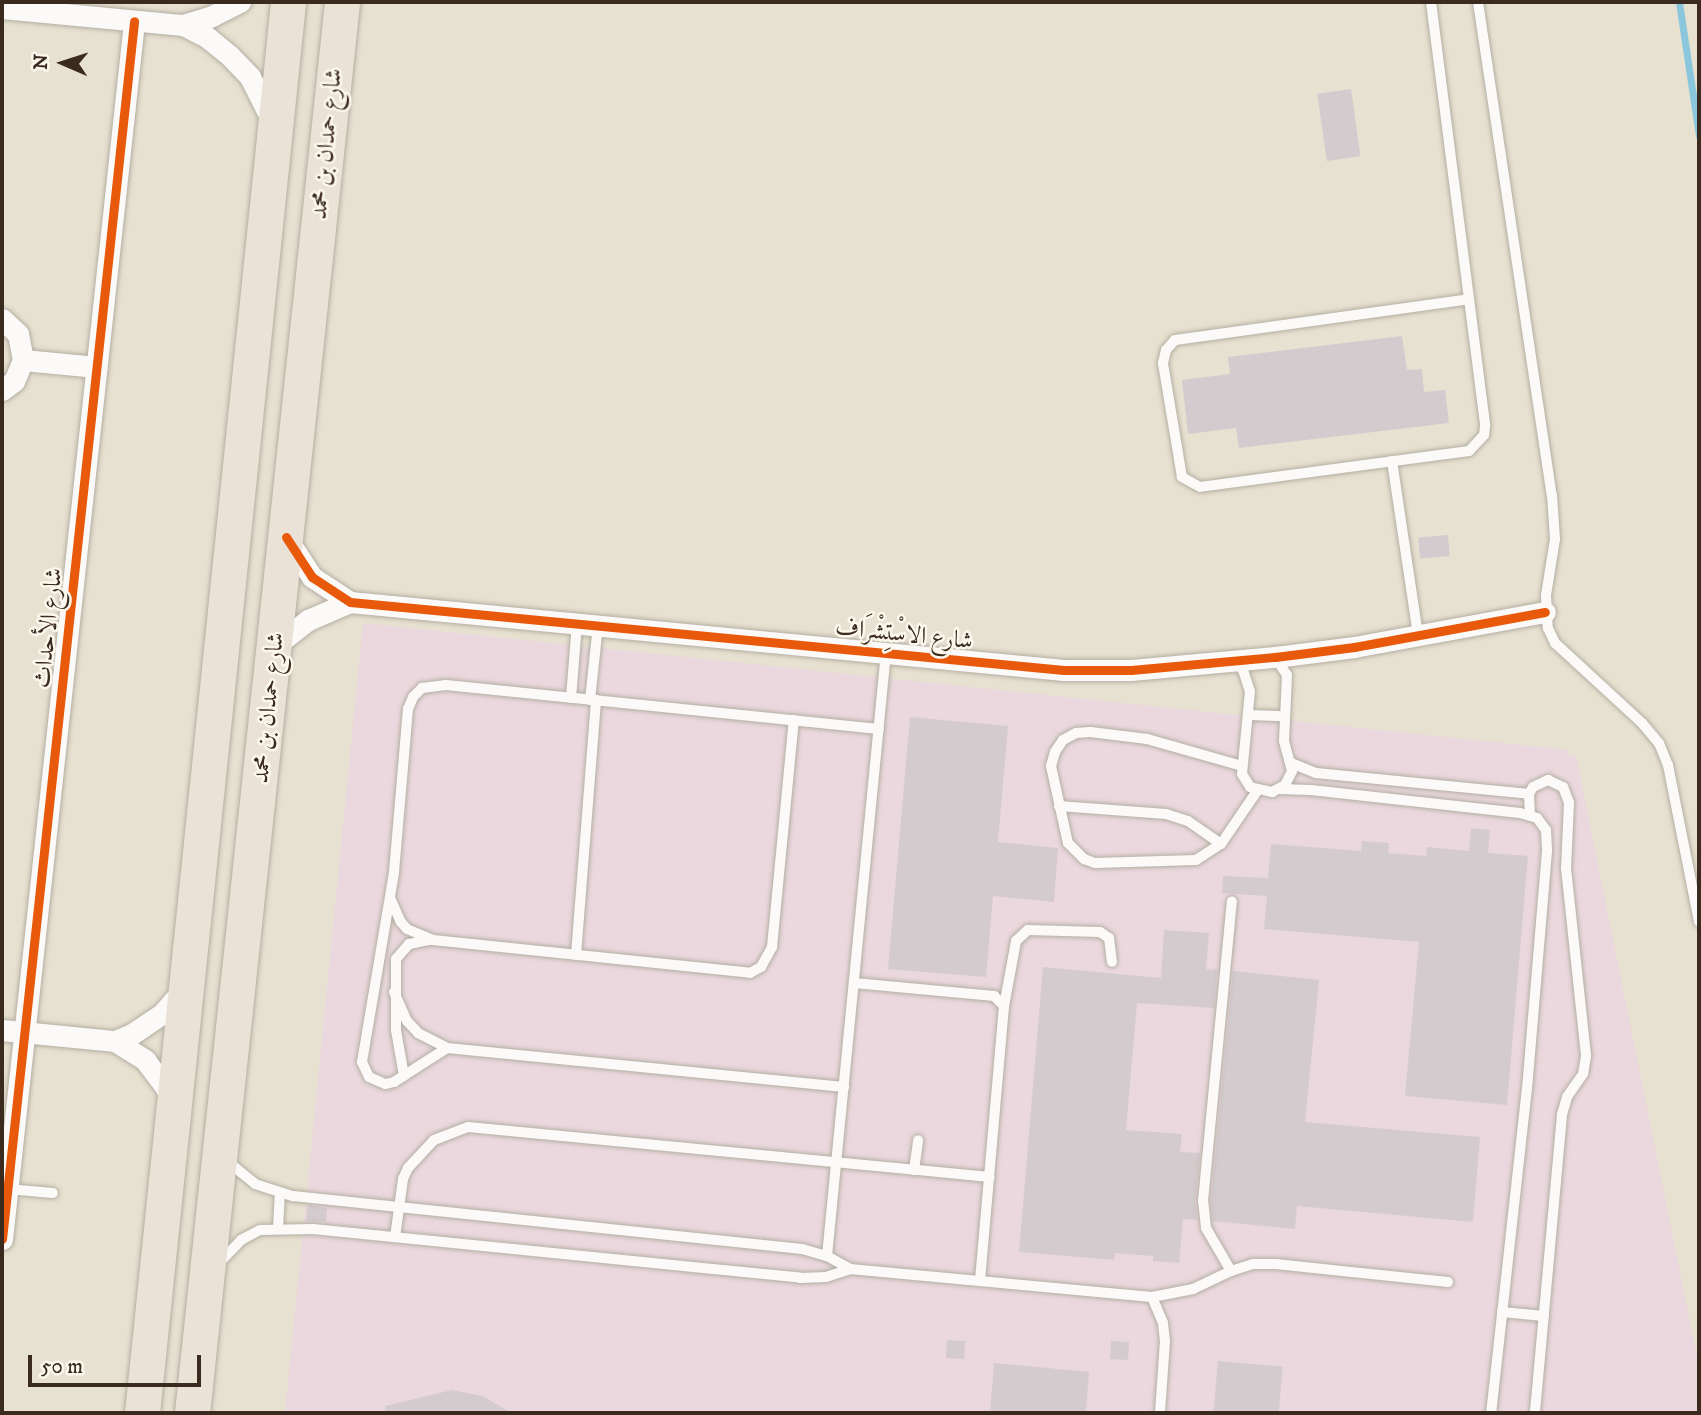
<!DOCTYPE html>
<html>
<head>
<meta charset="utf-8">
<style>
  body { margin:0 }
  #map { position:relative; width:1701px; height:1415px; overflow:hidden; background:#e7e1d1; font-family:"IM FELL DW Pica",Amiri,serif }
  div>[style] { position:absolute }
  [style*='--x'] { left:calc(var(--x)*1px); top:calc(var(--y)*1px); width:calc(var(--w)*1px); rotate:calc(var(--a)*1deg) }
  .built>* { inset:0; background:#ebd8de }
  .stream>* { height:7px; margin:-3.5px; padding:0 3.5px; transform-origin:3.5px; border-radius:3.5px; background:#8bc7dc }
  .building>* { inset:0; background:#d4cbce; transform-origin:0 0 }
  .roads { filter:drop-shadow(0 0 2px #b4afa3) drop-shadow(0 0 2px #b4afa3) }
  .service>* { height:10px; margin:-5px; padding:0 5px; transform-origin:5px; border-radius:5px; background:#fbfaf8 }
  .minor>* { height:21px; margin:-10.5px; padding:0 10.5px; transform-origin:10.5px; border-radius:10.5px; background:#fbfaf8 }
  .primary>* { height:35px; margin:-17.5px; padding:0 17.5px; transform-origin:17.5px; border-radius:17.5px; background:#eae2d6 }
  .cycleway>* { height:9px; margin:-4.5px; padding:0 4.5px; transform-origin:4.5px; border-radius:4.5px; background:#e8590c }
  span { translate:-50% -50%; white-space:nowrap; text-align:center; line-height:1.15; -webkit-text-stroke:5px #fbf7ec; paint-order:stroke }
  .street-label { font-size:24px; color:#3b2a1e }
  .frame { position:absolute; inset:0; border:4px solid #3b2a1e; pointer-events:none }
  .north { position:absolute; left:28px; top:28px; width:70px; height:70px; -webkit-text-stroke:5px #fbf7ec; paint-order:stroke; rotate:273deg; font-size:19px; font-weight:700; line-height:28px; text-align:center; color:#3b2a1e }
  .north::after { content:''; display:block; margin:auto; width:24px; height:32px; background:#3b2a1e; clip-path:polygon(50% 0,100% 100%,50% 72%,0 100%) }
  .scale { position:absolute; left:28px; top:1355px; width:173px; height:32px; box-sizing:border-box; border:4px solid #3b2a1e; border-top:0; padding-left:9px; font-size:21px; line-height:24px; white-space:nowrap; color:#3b2a1e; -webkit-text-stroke:5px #fbf7ec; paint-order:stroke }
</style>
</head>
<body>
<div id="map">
  <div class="built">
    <div style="clip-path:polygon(363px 623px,1568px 750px,1568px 756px,1576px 755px,1699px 1366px,1699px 1413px,285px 1413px)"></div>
  </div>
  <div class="stream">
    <div style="--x:1679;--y:2;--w:135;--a:81.5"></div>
  </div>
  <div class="building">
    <div style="left:1351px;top:89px;width:68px;height:34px;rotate:82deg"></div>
    <div style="clip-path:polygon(1402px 336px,1407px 370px,1422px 369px,1424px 392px,1445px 390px,1449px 423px,1239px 448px,1236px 428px,1188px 434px,1182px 380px,1230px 374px,1228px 357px)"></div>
    <div style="left:1448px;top:535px;width:21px;height:30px;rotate:85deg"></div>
    <div style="clip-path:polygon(910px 717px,1008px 726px,998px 842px,1058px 848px,1054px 902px,993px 896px,986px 977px,888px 969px)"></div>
    <div style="clip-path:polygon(1471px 828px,1490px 830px,1488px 853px,1528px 856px,1507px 1105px,1405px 1096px,1419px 942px,1264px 929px,1267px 896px,1222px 893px,1223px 876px,1268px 878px,1271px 844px,1361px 851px,1362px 841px,1389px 843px,1388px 853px,1426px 856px,1427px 847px,1469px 851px)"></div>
    <div style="clip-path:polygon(1164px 930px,1209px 933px,1206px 969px,1217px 970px,1214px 1008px,1137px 1003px,1126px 1130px,1182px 1134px,1180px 1152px,1200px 1153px,1195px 1201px,1197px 1220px,1183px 1219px,1179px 1263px,1153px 1261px,1153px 1256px,1115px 1253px,1114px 1260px,1019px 1252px,1043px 967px,1161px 978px)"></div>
    <div style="clip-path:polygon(1233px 971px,1319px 980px,1305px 1122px,1480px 1137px,1473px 1222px,1297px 1206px,1295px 1229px,1213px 1221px,1211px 1201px)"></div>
    <div style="clip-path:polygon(308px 1205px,327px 1208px,326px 1222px,306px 1221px)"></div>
    <div style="left:947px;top:1340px;width:18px;height:18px;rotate:3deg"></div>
    <div style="left:1111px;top:1341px;width:18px;height:18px;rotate:3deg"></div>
    <div style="left:1218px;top:1361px;width:65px;height:52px;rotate:5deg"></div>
    <div style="clip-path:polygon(994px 1363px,1089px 1372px,1086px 1412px,990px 1413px)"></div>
    <div style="clip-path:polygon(452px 1390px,482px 1396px,512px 1413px,386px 1413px,385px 1406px)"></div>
  </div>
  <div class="roads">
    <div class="service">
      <div style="--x:1431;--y:2;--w:427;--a:82.7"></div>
      <div style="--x:1485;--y:426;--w:9;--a:96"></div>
      <div style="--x:1484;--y:435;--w:22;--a:133"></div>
      <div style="--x:1469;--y:451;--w:271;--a:172.4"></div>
      <div style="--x:1200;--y:487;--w:21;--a:-151"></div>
      <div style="--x:1182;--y:477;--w:116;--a:-99.5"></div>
      <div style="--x:1163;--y:363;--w:13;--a:-77"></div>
      <div style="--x:1166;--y:350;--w:13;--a:-48"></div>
      <div style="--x:1175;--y:340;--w:297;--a:-7.9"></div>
      <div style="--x:1478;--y:2;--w:499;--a:81.5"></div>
      <div style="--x:1552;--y:495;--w:44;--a:86.1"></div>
      <div style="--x:1555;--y:539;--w:57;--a:99.1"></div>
      <div style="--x:1546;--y:595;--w:33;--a:87"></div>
      <div style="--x:1548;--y:628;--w:17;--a:65"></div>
      <div style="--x:1555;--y:643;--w:118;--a:42.6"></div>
      <div style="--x:1642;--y:723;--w:26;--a:50"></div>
      <div style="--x:1659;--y:743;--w:24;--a:68"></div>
      <div style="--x:1668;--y:765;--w:160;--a:78.8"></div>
      <div style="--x:1392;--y:461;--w:177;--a:81.5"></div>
      <div style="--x:1236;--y:662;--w:11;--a:49"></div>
      <div style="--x:1243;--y:670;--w:22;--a:72"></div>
      <div style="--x:1250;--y:691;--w:83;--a:95.5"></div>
      <div style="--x:1242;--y:774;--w:15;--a:58"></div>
      <div style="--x:1250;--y:787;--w:23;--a:13"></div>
      <div style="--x:1272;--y:792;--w:15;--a:-28"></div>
      <div style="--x:1285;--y:785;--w:16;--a:-63"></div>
      <div style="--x:1292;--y:771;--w:31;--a:-105"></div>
      <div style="--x:1284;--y:741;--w:66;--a:-87.4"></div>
      <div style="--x:1287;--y:675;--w:22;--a:-124"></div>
      <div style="--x:571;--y:698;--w:75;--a:-85.4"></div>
      <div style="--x:590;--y:700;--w:75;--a:-83.9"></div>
      <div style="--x:1249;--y:715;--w:35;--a:2"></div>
      <div style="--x:1291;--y:763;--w:27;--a:22"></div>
      <div style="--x:1316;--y:773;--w:214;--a:5.6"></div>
      <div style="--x:1242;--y:766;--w:99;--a:-164.1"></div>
      <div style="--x:1147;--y:739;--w:57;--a:-173"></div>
      <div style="--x:1090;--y:732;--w:14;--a:176"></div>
      <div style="--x:1076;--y:733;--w:15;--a:152"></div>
      <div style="--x:1063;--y:740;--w:14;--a:124"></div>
      <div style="--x:1055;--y:752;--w:15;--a:106"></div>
      <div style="--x:1051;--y:766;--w:79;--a:77.6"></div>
      <div style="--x:1068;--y:843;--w:23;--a:45"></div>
      <div style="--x:1084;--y:859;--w:12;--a:20"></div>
      <div style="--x:1095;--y:863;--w:101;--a:-1.7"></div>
      <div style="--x:1196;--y:860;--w:30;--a:-33"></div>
      <div style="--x:1221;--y:844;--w:64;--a:-55.8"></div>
      <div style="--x:1279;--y:789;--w:32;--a:2"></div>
      <div style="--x:1311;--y:790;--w:210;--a:6.3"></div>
      <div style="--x:1520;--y:813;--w:18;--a:16"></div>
      <div style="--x:1537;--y:818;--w:15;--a:53"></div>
      <div style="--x:1546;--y:830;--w:21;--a:87"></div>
      <div style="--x:1547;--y:851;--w:238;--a:94.8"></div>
      <div style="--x:1527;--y:1088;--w:327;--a:96.3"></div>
      <div style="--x:1059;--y:806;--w:107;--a:4.3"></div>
      <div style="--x:1166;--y:814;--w:23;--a:18"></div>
      <div style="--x:1188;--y:821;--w:40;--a:34.9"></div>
      <div style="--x:1530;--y:815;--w:21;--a:-93"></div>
      <div style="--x:1529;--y:794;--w:8;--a:-60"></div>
      <div style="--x:1533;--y:787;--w:17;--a:-25"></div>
      <div style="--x:1548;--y:780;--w:17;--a:25"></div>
      <div style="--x:1563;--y:787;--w:17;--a:69"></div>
      <div style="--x:1569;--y:803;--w:65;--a:92.6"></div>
      <div style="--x:1566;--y:868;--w:189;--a:83.9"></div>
      <div style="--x:1586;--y:1056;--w:18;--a:99"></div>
      <div style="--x:1583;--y:1074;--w:28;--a:125"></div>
      <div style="--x:1567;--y:1097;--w:19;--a:106"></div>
      <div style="--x:1562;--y:1115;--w:299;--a:95.2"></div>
      <div style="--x:391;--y:900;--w:24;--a:66"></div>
      <div style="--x:401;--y:922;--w:9;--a:49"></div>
      <div style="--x:407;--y:929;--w:28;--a:23"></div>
      <div style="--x:433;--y:940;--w:319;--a:5.9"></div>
      <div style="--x:750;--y:973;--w:13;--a:-29"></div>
      <div style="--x:761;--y:967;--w:23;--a:-61"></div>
      <div style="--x:772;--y:947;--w:228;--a:-84.5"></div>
      <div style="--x:576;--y:955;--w:256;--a:-85.5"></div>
      <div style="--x:854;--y:983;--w:141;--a:5.3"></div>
      <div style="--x:994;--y:996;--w:14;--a:45"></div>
      <div style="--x:1004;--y:1006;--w:274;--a:95"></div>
      <div style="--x:394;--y:992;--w:32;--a:66"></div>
      <div style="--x:407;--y:1021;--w:16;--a:47"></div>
      <div style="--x:418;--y:1033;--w:33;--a:27"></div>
      <div style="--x:447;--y:1048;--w:399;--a:5.6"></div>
      <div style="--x:1004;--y:1006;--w:66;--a:-79.5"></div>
      <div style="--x:1016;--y:941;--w:16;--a:-43"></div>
      <div style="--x:1028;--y:930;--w:72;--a:1.6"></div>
      <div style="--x:1100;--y:932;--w:11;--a:34"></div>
      <div style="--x:1109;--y:938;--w:24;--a:83"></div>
      <div style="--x:447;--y:1048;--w:63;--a:147.3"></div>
      <div style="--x:394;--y:1082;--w:9;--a:167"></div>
      <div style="--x:385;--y:1084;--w:17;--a:-156"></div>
      <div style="--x:369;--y:1077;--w:17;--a:-115"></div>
      <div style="--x:362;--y:1062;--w:193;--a:-80.4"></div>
      <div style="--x:394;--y:872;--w:164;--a:-85.1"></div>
      <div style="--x:408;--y:709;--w:13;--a:-67"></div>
      <div style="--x:413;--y:697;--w:13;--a:-45"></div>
      <div style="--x:422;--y:688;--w:24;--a:-7"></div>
      <div style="--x:446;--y:685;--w:435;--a:5.8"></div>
      <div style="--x:404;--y:1076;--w:47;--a:-99.9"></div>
      <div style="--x:396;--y:1030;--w:71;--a:-90"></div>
      <div style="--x:396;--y:959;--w:20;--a:-49"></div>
      <div style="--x:409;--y:944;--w:20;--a:-11"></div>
      <div style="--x:227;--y:1161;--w:36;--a:39"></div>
      <div style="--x:255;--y:1184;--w:40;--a:18"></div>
      <div style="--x:293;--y:1196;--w:512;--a:5.94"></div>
      <div style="--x:802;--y:1249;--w:26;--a:16"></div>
      <div style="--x:827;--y:1256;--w:26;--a:29"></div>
      <div style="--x:914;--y:1170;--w:30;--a:-82"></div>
      <div style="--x:7;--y:1189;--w:46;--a:5"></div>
      <div style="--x:278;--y:1229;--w:35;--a:-87"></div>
      <div style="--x:395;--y:1237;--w:59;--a:-82.1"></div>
      <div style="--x:403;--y:1179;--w:12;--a:-66"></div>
      <div style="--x:408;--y:1168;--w:38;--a:-47"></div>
      <div style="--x:434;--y:1140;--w:36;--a:-21"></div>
      <div style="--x:468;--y:1127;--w:524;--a:5.47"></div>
      <div style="--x:827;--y:1256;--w:607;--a:-84.42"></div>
      <div style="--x:219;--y:1263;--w:32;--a:-46"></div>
      <div style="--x:241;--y:1240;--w:21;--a:-28"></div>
      <div style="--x:260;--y:1230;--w:53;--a:-1.1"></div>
      <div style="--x:313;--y:1229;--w:489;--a:5.7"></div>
      <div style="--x:800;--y:1278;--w:26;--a:-2"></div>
      <div style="--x:826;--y:1277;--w:25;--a:-18"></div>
      <div style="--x:850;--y:1269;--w:303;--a:5.3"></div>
      <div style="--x:1152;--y:1297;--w:42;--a:-11"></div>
      <div style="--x:1193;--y:1289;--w:42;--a:-25.3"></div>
      <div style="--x:1231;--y:1271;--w:23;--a:-18"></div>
      <div style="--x:1253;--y:1264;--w:23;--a:0"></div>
      <div style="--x:1276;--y:1264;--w:173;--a:6"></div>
      <div style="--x:1231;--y:1271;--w:50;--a:-120.2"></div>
      <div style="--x:1206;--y:1228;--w:27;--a:-96"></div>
      <div style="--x:1203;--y:1201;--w:301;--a:-84.5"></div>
      <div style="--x:1152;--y:1297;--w:28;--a:67"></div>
      <div style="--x:1163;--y:1323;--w:18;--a:84"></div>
      <div style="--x:1165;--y:1341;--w:72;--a:94"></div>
      <div style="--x:1502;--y:1312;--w:42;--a:5.4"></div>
    </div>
    <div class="minor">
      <div style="--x:2;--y:8;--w:182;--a:5.4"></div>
      <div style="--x:183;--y:25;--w:28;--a:27"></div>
      <div style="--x:208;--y:38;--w:28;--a:39"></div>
      <div style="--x:230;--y:56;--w:29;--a:46"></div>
      <div style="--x:250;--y:77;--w:49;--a:63.4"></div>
      <div style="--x:183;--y:25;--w:28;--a:-17"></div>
      <div style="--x:210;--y:17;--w:34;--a:-27"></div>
      <div style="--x:2;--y:319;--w:22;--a:43"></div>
      <div style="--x:18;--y:334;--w:26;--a:79"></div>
      <div style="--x:23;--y:360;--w:23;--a:113"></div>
      <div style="--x:14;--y:381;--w:15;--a:143"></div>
      <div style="--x:23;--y:360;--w:74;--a:5.4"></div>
      <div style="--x:286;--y:537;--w:48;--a:57"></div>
      <div style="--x:312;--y:577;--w:45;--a:33.3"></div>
      <div style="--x:350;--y:602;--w:717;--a:5.44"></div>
      <div style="--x:1064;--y:670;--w:67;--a:0"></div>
      <div style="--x:1131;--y:670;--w:145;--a:-5.2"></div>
      <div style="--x:1275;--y:657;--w:80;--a:-7.2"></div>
      <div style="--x:1354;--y:647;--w:194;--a:-10.4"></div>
      <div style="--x:276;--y:645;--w:41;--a:-38"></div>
      <div style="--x:308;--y:620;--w:46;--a:-23.2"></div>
      <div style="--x:2;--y:1030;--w:114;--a:5.6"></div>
      <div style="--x:115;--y:1041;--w:36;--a:32"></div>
      <div style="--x:145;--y:1060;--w:35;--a:53"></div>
      <div style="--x:166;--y:1088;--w:17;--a:65"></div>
      <div style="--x:115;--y:1041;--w:18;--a:-22"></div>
      <div style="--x:132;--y:1034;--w:36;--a:-34"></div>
      <div style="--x:162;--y:1014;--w:35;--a:-49"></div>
      <div style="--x:2;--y:1239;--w:1225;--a:-83.81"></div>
    </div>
    <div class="primary">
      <div style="--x:142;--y:1413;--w:1419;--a:-84.09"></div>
      <div style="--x:192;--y:1413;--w:1419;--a:-83.93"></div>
    </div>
  </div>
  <div class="cycleway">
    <div style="--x:286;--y:537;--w:48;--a:57"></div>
    <div style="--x:312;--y:577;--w:45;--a:33.3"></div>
    <div style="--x:350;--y:602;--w:717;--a:5.44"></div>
    <div style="--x:1064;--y:670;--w:67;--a:0"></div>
    <div style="--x:1131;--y:670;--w:145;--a:-5.2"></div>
    <div style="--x:1275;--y:657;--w:80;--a:-7.2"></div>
    <div style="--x:1354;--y:647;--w:194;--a:-10.4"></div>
    <div style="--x:2;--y:1239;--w:1225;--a:-83.81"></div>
  </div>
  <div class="street-label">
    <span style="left:327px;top:144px;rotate:-84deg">شارع حمدان بن محمد</span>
    <span style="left:49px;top:628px;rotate:-84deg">شارع الأحداث</span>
    <span style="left:904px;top:635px;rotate:6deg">شارع الاسْتِشْرَاف</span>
    <span style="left:269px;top:708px;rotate:-84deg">شارع حمدان بن محمد</span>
  </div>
  <div class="frame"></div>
  <div class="north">N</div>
  <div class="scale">50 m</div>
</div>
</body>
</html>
